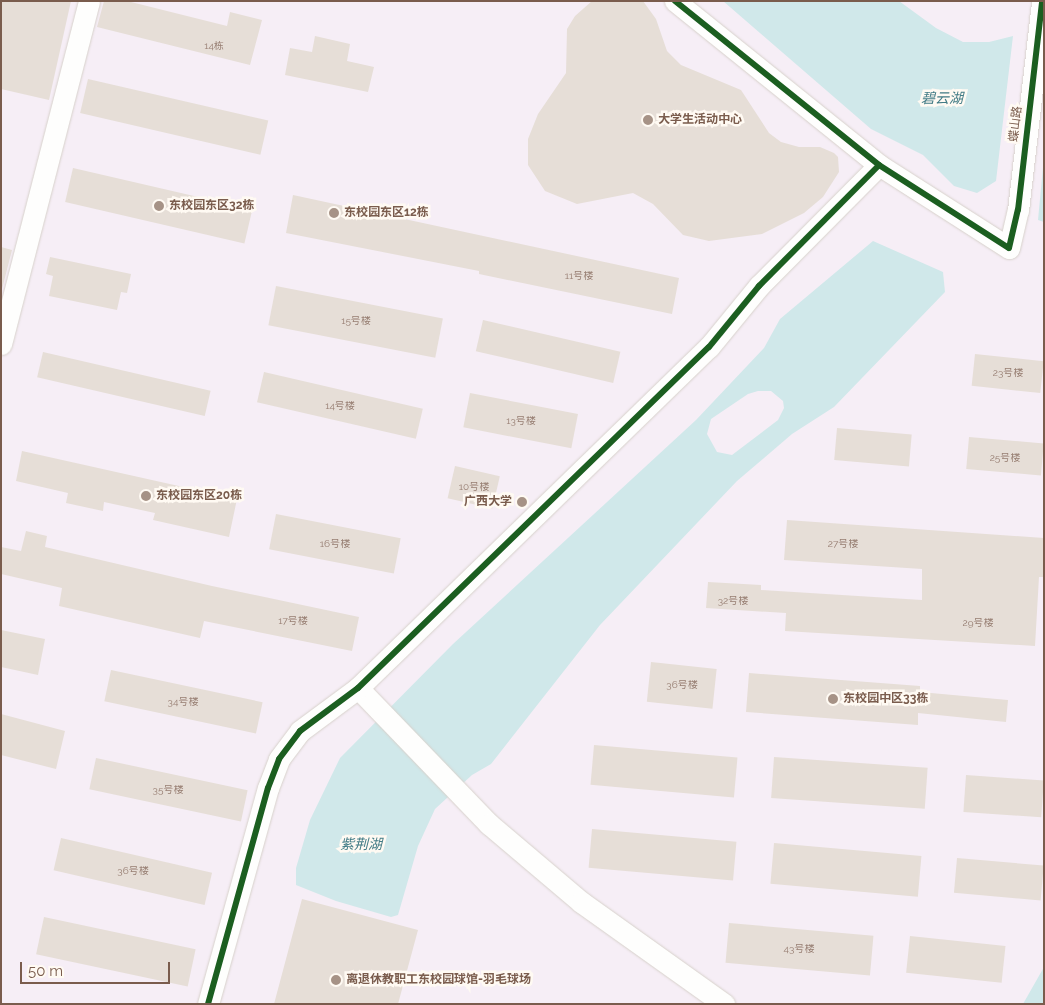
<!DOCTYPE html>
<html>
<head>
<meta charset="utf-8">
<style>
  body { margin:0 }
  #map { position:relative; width:1045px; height:1005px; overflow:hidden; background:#f9f5f0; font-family:Raleway,"Noto Sans SC",sans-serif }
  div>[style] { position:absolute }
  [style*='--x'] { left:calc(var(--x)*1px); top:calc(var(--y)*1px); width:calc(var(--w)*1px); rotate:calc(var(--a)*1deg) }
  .education>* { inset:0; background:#f6eef6; transform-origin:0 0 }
  .water>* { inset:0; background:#d0e8ea }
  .building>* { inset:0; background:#e6ded7; transform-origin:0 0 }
  .roads { filter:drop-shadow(0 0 1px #d7d1cb) drop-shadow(0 0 1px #d7d1cb) }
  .minor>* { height:21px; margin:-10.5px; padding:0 10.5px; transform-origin:10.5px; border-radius:10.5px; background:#fefefd }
  .cycleway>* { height:6px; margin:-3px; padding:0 3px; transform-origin:3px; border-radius:3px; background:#1b5e20 }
  .dots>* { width:14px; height:14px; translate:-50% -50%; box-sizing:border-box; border:2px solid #fffaf3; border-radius:50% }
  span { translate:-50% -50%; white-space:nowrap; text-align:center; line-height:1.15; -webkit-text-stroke:5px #fffaf3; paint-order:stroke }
  .number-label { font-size:10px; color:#977e72 }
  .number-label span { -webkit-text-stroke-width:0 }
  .poi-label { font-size:12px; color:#7a5c4d; font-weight:700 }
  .left { translate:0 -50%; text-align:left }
  .right { translate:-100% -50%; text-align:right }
  .street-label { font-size:12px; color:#7a5c4d }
  .water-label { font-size:14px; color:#437c86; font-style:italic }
  .frame { position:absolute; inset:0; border:2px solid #7a5c4d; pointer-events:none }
  .scale { position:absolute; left:20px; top:962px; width:150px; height:22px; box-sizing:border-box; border:2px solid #7a5c4d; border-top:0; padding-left:6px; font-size:15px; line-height:18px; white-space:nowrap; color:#7a5c4d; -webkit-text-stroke:4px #fffaf3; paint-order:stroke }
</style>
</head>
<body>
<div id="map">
  <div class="education">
    <div style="left:1px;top:1px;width:1043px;height:1003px"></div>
  </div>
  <div class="water">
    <div style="clip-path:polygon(723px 1px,899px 1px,936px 28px,963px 42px,989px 42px,1013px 36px,996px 181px,977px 193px,954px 186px,923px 155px,871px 129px)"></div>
    <div style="clip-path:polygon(1044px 157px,1044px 222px,1038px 220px)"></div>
    <div style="clip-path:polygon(evenodd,873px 241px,943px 272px,945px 292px,834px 407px,792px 434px,737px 481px,600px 625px,491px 764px,472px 775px,435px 809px,418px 846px,398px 915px,391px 917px,336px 901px,296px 885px,296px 868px,310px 820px,340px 758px,453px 644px,696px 420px,764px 348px,780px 319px,873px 241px,758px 391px,771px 391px,783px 401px,784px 408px,778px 420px,732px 455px,717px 452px,707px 434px,711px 419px,748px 394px,758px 391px)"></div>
    <div style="clip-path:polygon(1044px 967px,1044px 1004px,1023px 1004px)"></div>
  </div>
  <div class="building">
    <div style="clip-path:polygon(1px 1px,71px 1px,49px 100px,1px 89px)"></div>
    <div style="clip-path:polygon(104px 1px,127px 1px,227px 26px,230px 12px,262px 20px,250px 65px,97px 27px)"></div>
    <div style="clip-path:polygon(592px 1px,643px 1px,656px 19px,667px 51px,681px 65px,741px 90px,769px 133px,781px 142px,799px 147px,820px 147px,834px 153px,838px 157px,839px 172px,823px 197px,804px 213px,762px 234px,709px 241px,683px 235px,653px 204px,633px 193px,577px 204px,545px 191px,528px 165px,528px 139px,538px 114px,566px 73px,567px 29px,575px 16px)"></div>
    <div style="clip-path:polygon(315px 36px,350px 44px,347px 61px,374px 67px,368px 92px,285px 75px,290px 48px,312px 52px)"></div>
    <div style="left:88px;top:79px;width:185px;height:35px;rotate:13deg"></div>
    <div style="left:73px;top:168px;width:184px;height:35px;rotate:13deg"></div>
    <div style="clip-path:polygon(293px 195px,679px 278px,672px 314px,479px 274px,479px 271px,286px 233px)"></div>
    <div style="clip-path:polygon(1px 247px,12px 250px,1px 293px)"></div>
    <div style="clip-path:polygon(50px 257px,131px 274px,127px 293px,121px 292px,117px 310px,49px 296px,53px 276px,46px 274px)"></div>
    <div style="left:276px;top:286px;width:170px;height:40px;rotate:11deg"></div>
    <div style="left:483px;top:320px;width:141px;height:32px;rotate:13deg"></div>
    <div style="left:43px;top:352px;width:172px;height:26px;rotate:13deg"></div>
    <div style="left:975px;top:354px;width:69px;height:32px;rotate:6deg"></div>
    <div style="left:264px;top:372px;width:163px;height:31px;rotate:13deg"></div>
    <div style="left:470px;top:393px;width:110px;height:35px;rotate:11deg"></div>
    <div style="left:837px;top:428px;width:75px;height:32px;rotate:5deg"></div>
    <div style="left:969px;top:437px;width:75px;height:32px;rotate:5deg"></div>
    <div style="clip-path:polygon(22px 451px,237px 499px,229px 537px,153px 520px,155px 513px,104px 502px,103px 511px,66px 503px,68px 493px,16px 481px)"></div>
    <div style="left:455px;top:466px;width:46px;height:33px;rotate:13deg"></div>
    <div style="left:276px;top:514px;width:127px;height:36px;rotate:11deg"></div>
    <div style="clip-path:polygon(787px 520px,1044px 538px,1044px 577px,1039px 577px,1035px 646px,785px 631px,786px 613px,706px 608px,708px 582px,761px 585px,761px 590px,922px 600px,922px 569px,784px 560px)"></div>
    <div style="clip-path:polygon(26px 531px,47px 536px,45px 547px,212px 586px,359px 617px,352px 651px,204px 621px,200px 638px,59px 606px,62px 588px,1px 574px,1px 547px,21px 551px)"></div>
    <div style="clip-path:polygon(1px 630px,45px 639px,38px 675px,1px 667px)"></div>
    <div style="left:651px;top:662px;width:66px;height:40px;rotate:6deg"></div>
    <div style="left:111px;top:670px;width:155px;height:32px;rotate:12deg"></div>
    <div style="clip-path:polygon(749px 673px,920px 686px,920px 692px,1008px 700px,1006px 722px,918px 713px,918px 725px,746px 712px)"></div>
    <div style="clip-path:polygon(1px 714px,65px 731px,56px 769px,1px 755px)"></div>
    <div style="left:594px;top:745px;width:144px;height:40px;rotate:5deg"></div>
    <div style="left:774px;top:757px;width:154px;height:41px;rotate:4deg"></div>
    <div style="left:96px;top:758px;width:155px;height:32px;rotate:12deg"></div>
    <div style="left:966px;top:775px;width:78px;height:37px;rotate:4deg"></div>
    <div style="left:592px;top:829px;width:145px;height:39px;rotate:5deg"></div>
    <div style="left:61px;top:838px;width:155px;height:33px;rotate:13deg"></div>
    <div style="left:774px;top:843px;width:148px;height:41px;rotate:5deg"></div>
    <div style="left:957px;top:858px;width:87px;height:35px;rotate:5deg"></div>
    <div style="clip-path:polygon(302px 899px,418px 930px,398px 1004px,274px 1004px)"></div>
    <div style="left:44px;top:917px;width:155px;height:38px;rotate:12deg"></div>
    <div style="left:729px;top:923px;width:145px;height:40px;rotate:5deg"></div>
    <div style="left:910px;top:936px;width:96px;height:37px;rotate:6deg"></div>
  </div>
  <div class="roads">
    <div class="minor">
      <div style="--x:675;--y:1;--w:262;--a:38.8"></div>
      <div style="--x:879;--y:165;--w:154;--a:32.6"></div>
      <div style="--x:1009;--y:248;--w:39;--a:-77"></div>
      <div style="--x:1018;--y:210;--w:210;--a:-83.4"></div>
      <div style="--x:1;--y:344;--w:354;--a:-75.6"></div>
      <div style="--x:358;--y:688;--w:189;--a:46.1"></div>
      <div style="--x:489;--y:824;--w:121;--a:40.3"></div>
      <div style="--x:581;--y:902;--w:176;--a:35.5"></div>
      <div style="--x:208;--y:1004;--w:224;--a:-74.5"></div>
      <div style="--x:268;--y:788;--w:31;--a:-69"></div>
      <div style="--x:279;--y:759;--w:35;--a:-53"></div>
      <div style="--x:300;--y:731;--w:72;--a:-36.6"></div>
      <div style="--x:358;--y:688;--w:489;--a:-44.2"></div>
      <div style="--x:709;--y:347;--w:79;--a:-50.7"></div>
      <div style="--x:759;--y:286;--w:170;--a:-45.2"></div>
    </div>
  </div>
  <div class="cycleway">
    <div style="--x:675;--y:1;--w:262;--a:38.8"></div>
    <div style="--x:879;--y:165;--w:154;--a:32.6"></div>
    <div style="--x:1009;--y:248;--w:39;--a:-77"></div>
    <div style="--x:1018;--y:210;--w:210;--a:-83.4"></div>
    <div style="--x:208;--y:1004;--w:224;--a:-74.5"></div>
    <div style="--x:268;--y:788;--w:31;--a:-69"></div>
    <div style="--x:279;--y:759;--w:35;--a:-53"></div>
    <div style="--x:300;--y:731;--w:72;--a:-36.6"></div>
    <div style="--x:358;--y:688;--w:489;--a:-44.2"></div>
    <div style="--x:709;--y:347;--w:79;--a:-50.7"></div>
    <div style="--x:759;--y:286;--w:170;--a:-45.2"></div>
  </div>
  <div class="dots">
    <div style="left:648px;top:120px;background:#a69286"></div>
    <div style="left:159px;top:206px;background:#a69286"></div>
    <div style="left:334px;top:213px;background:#a69286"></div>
    <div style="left:146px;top:496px;background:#a69286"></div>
    <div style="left:522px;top:502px;background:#a69286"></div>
    <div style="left:833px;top:699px;background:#a69286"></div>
    <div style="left:336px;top:980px;background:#a69286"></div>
  </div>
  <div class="number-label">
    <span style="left:214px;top:46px">14栋</span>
    <span style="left:579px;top:276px">11号楼</span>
    <span style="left:356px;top:321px">15号楼</span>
    <span style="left:1008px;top:373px">23号楼</span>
    <span style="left:340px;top:406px">14号楼</span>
    <span style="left:521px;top:421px">13号楼</span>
    <span style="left:1005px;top:458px">25号楼</span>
    <span style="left:474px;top:487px">10号楼</span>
    <span style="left:335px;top:544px">16号楼</span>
    <span style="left:843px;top:544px">27号楼</span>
    <span style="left:733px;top:601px">32号楼</span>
    <span style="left:293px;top:621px">17号楼</span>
    <span style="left:978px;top:623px">29号楼</span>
    <span style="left:682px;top:685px">36号楼</span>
    <span style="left:183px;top:702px">34号楼</span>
    <span style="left:168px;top:790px">35号楼</span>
    <span style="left:133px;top:871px">36号楼</span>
    <span style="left:799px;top:949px">43号楼</span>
  </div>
  <div class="poi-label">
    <span class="left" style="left:658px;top:120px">大学生活动中心</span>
    <span class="left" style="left:169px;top:206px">东校园东区32栋</span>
    <span class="left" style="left:344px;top:213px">东校园东区12栋</span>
    <span class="left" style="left:156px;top:496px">东校园东区20栋</span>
    <span class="right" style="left:512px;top:502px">广西大学</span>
    <span class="left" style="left:843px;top:699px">东校园中区33栋</span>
    <span class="left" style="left:346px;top:980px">离退休教职工东校园球馆-羽毛球场</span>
  </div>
  <div class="street-label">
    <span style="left:1016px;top:124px;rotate:-83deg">蝶山路</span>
  </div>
  <div class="water-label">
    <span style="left:942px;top:98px">碧云湖</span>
    <span style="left:361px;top:844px">紫荆湖</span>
  </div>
  <div class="frame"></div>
  <div class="scale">50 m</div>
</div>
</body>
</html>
